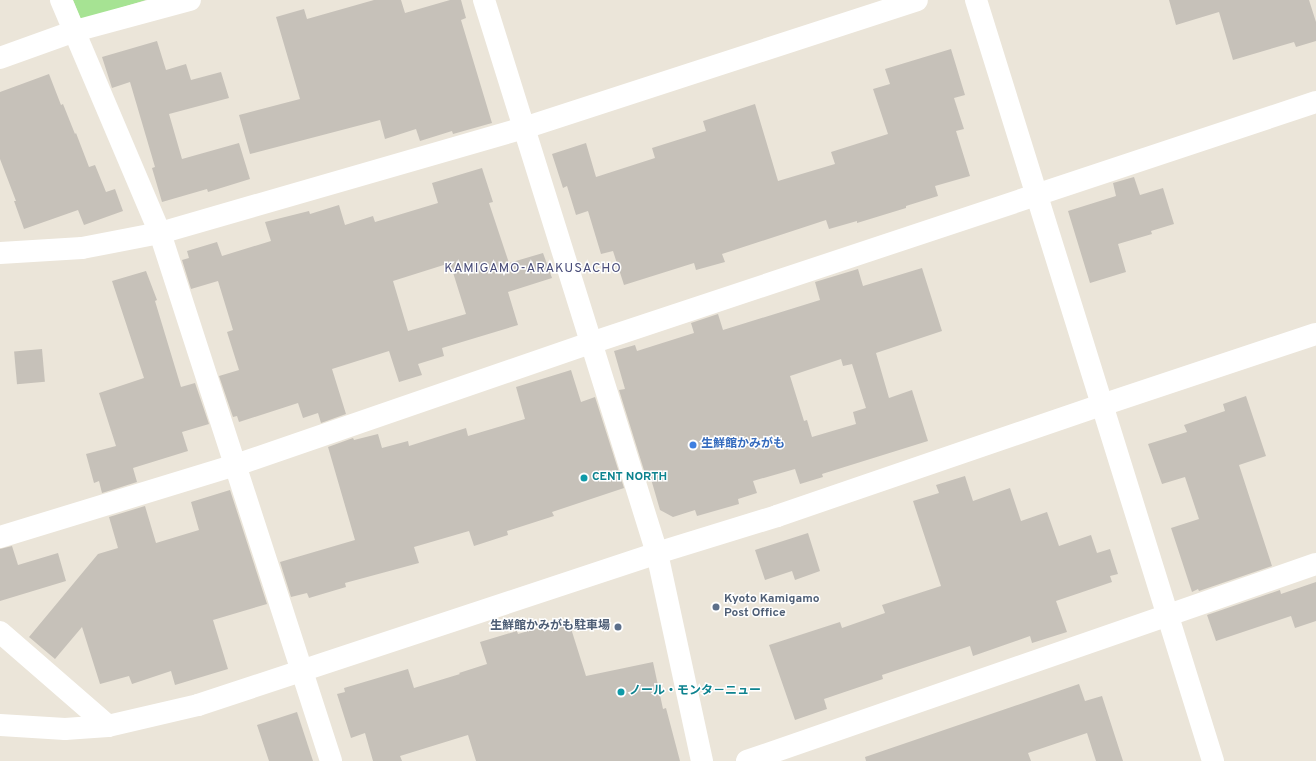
<!DOCTYPE html>
<html>
<head>
<meta charset="utf-8">
<style>
  body { margin:0 }
  #map { position:relative; width:1316px; height:761px; overflow:hidden; background:#ebe5d9; font-family:Overpass,"Noto Sans JP",sans-serif }
  div>[style] { position:absolute }
  [style*='--x'] { left:calc(var(--x)*1px); top:calc(var(--y)*1px); width:calc(var(--w)*1px); rotate:calc(var(--a)*1deg) }
  .green>* { inset:0; background:#a6e393 }
  .building>* { inset:0; background:#c6c1b9; transform-origin:0 0 }
  .minor>* { height:22px; margin:-11px; padding:0 11px; transform-origin:11px; border-radius:11px; background:#fff }
  .tertiary>* { height:22px; margin:-11px; padding:0 11px; transform-origin:11px; border-radius:11px; background:#fff }
  .dots>* { width:11px; height:11px; translate:-50% -50%; box-sizing:border-box; border:2px solid #fff; border-radius:50% }
  span { translate:-50% -50%; white-space:nowrap; text-align:center; line-height:1.15; -webkit-text-stroke:3px #fff; paint-order:stroke }
  .shop-label { font-size:12px; color:#366cbe; font-weight:700 }
  .left { translate:0 -50%; text-align:left }
  .culture-label { font-size:12px; color:#0d838f; font-weight:700 }
  .service-label { font-size:12px; color:#4e5e75; font-weight:700 }
  .right { translate:-100% -50%; text-align:right }
  .neighbourhood-label { font-size:13px; color:#484c79; letter-spacing:1px }
</style>
</head>
<body>
<div id="map">
  <div class="green">
    <div style="clip-path:polygon(73px 0,146px 0,81px 20px)"></div>
  </div>
  <div class="building">
    <div style="clip-path:polygon(374px 0,401px 0,405px 13px,450px 0,461px 0,466px 18px,461px 20px,492px 123px,453px 134px,452px 131px,420px 141px,416px 129px,385px 139px,380px 120px,250px 154px,239px 115px,300px 99px,276px 17px,304px 9px,307px 19px)"></div>
    <div style="clip-path:polygon(1169px 0,1309px 0,1316px 22px,1316px 41px,1296px 47px,1294px 42px,1233px 60px,1219px 12px,1176px 25px)"></div>
    <div style="clip-path:polygon(157px 41px,166px 70px,186px 64px,191px 80px,221px 72px,229px 98px,169px 114px,182px 159px,239px 143px,250px 179px,208px 192px,207px 189px,162px 202px,152px 168px,155px 167px,130px 82px,112px 88px,102px 57px)"></div>
    <div style="clip-path:polygon(951px 49px,965px 95px,954px 98px,964px 129px,956px 131px,970px 176px,935px 186px,938px 196px,906px 206px,906px 208px,857px 223px,857px 221px,829px 229px,826px 220px,722px 254px,725px 262px,696px 270px,694px 263px,624px 285px,613px 251px,601px 254px,588px 211px,576px 215px,567px 186px,563px 188px,552px 154px,586px 143px,596px 177px,655px 158px,652px 148px,706px 131px,703px 121px,755px 104px,778px 181px,835px 164px,831px 152px,888px 134px,873px 89px,890px 84px,885px 69px)"></div>
    <div style="clip-path:polygon(49px 74px,61px 105px,63px 104px,75px 134px,76px 133px,89px 167px,95px 165px,106px 192px,115px 189px,123px 211px,84px 225px,78px 210px,24px 229px,14px 201px,16px 201px,0 159px,0 92px)"></div>
    <div style="clip-path:polygon(evenodd,482px 168px,493px 202px,489px 203px,509px 263px,543px 253px,552px 278px,508px 292px,518px 325px,442px 348px,444px 356px,418px 364px,422px 375px,399px 382px,389px 351px,332px 369px,346px 414px,321px 423px,318px 413px,303px 418px,298px 403px,239px 422px,237px 416px,233px 417px,219px 376px,239px 370px,227px 332px,233px 330px,218px 281px,191px 289px,182px 260px,189px 258px,187px 251px,217px 242px,222px 256px,271px 241px,265px 222px,309px 211px,310px 214px,339px 205px,345px 225px,373px 216px,375px 222px,438px 203px,432px 183px,482px 168px,450px 263px,466px 314px,408px 331px,393px 281px,450px 263px)"></div>
    <div style="clip-path:polygon(1134px 177px,1140px 195px,1163px 188px,1174px 224px,1151px 231px,1152px 234px,1118px 244px,1126px 272px,1090px 283px,1068px 211px,1116px 196px,1113px 183px)"></div>
    <div style="clip-path:polygon(evenodd,922px 268px,942px 331px,876px 353px,889px 398px,912px 390px,928px 441px,822px 474px,823px 477px,800px 484px,795px 469px,753px 481px,757px 493px,738px 499px,739px 504px,697px 516px,695px 510px,673px 517px,660px 510px,651px 479px,647px 480px,619px 390px,625px 389px,614px 351px,635px 345px,637px 351px,694px 333px,691px 323px,718px 314px,723px 330px,820px 300px,815px 282px,858px 269px,863px 286px,922px 268px,841px 359px,843px 366px,852px 364px,866px 408px,853px 412px,856px 424px,812px 437px,807px 420px,804px 421px,790px 376px,841px 359px)"></div>
    <div style="clip-path:polygon(146px 271px,157px 300px,155px 301px,181px 387px,195px 383px,209px 424px,182px 432px,188px 451px,133px 468px,137px 482px,102px 493px,99px 481px,94px 483px,86px 454px,116px 446px,99px 393px,144px 378px,112px 281px)"></div>
    <div style="left:42px;top:349px;width:33px;height:28px;rotate:85deg"></div>
    <div style="clip-path:polygon(571px 370px,581px 402px,595px 397px,624px 488px,552px 512px,554px 516px,507px 531px,508px 535px,474px 546px,469px 531px,414px 547px,419px 563px,345px 583px,346px 587px,309px 598px,307px 593px,291px 597px,280px 562px,355px 540px,328px 447px,353px 438px,354px 440px,378px 434px,382px 448px,408px 441px,409px 446px,466px 428px,468px 436px,525px 419px,516px 387px)"></div>
    <div style="clip-path:polygon(1246px 396px,1266px 456px,1239px 465px,1272px 566px,1199px 591px,1198px 589px,1192px 592px,1171px 528px,1199px 519px,1185px 477px,1162px 484px,1148px 444px,1187px 432px,1184px 425px,1225px 411px,1223px 404px)"></div>
    <div style="clip-path:polygon(965px 476px,973px 501px,1010px 488px,1021px 521px,1047px 512px,1059px 546px,1091px 535px,1097px 553px,1110px 549px,1118px 574px,1110px 576px,1112px 582px,1056px 601px,1067px 632px,1032px 643px,1030px 636px,973px 656px,970px 646px,882px 675px,883px 679px,824px 699px,827px 709px,795px 720px,769px 645px,840px 622px,842px 628px,885px 613px,882px 605px,941px 586px,913px 501px,939px 493px,936px 485px)"></div>
    <div style="clip-path:polygon(230px 490px,267px 604px,213px 620px,228px 669px,175px 685px,171px 671px,132px 684px,129px 676px,100px 684px,82px 627px,55px 659px,29px 637px,98px 554px,118px 548px,109px 517px,145px 506px,156px 543px,199px 530px,191px 502px)"></div>
    <div style="clip-path:polygon(808px 533px,820px 571px,795px 580px,792px 571px,765px 580px,755px 550px)"></div>
    <div style="clip-path:polygon(12px 546px,18px 565px,58px 553px,66px 581px,0 601px,0 549px)"></div>
    <div style="clip-path:polygon(1316px 582px,1316px 621px,1295px 628px,1291px 616px,1216px 641px,1207px 615px,1280px 590px,1281px 594px)"></div>
    <div style="clip-path:polygon(568px 619px,586px 676px,653px 662px,663px 709px,666px 708px,680px 761px,476px 761px,468px 735px,400px 756px,402px 761px,373px 761px,365px 733px,351px 738px,337px 694px,345px 692px,344px 688px,408px 669px,414px 688px,460px 674px,459px 673px,487px 664px,480px 642px,517px 631px,518px 634px)"></div>
    <div style="clip-path:polygon(1079px 684px,1085px 701px,1102px 696px,1123px 761px,1096px 761px,1087px 733px,1028px 753px,1031px 761px,866px 761px,865px 757px)"></div>
    <div style="clip-path:polygon(297px 712px,313px 761px,269px 761px,257px 725px)"></div>
  </div>
  <div class="minor">
    <div style="--x:61;--y:0;--w:253;--a:67"></div>
    <div style="--x:160;--y:233;--w:555;--a:72.05"></div>
    <div style="--x:484;--y:0;--w:579;--a:72.63"></div>
    <div style="--x:0;--y:58;--w:80;--a:-19.8"></div>
    <div style="--x:75;--y:31;--w:119;--a:-15.1"></div>
    <div style="--x:0;--y:253;--w:82;--a:-3.5"></div>
    <div style="--x:82;--y:248;--w:79;--a:-10.9"></div>
    <div style="--x:160;--y:233;--w:379;--a:-16.1"></div>
    <div style="--x:524;--y:128;--w:413;--a:-18"></div>
    <div style="--x:0;--y:537;--w:247;--a:-17"></div>
    <div style="--x:236;--y:465;--w:375;--a:-19"></div>
    <div style="--x:591;--y:343;--w:764;--a:-18.39"></div>
    <div style="--x:0;--y:632;--w:143;--a:41"></div>
    <div style="--x:747;--y:761;--w:602;--a:-19.1"></div>
  </div>
  <div class="tertiary">
    <div style="--x:976;--y:0;--w:797;--a:72.7"></div>
    <div style="--x:657;--y:553;--w:213;--a:77.8"></div>
    <div style="--x:0;--y:725;--w:65;--a:3.5"></div>
    <div style="--x:65;--y:729;--w:43;--a:-4"></div>
    <div style="--x:108;--y:726;--w:92;--a:-13.1"></div>
    <div style="--x:198;--y:705;--w:484;--a:-18.3"></div>
    <div style="--x:657;--y:553;--w:126;--a:-17.1"></div>
    <div style="--x:777;--y:516;--w:343;--a:-18.9"></div>
    <div style="--x:1102;--y:405;--w:225;--a:-18.4"></div>
  </div>
  <div class="dots">
    <div style="left:693px;top:445px;background:#3f7fe0"></div>
    <div style="left:584px;top:478px;background:#0f9aa8"></div>
    <div style="left:716px;top:607px;background:#5c6f8a"></div>
    <div style="left:618px;top:627px;background:#5c6f8a"></div>
    <div style="left:621px;top:692px;background:#0f9aa8"></div>
  </div>
  <div class="shop-label">
    <span class="left" style="left:701px;top:445px">生鮮館かみがも</span>
  </div>
  <div class="culture-label">
    <span class="left" style="left:592px;top:478px">CENT NORTH</span>
    <span class="left" style="left:629px;top:692px">ノール・モンタ－ニュー</span>
  </div>
  <div class="service-label">
    <span class="left" style="left:724px;top:607px">Kyoto Kamigamo<br>Post Office</span>
    <span class="right" style="left:610px;top:627px">生鮮館かみがも駐車場</span>
  </div>
  <div class="neighbourhood-label">
    <span style="left:533px;top:269px">KAMIGAMO-ARAKUSACHO</span>
  </div>
</div>
</body>
</html>
